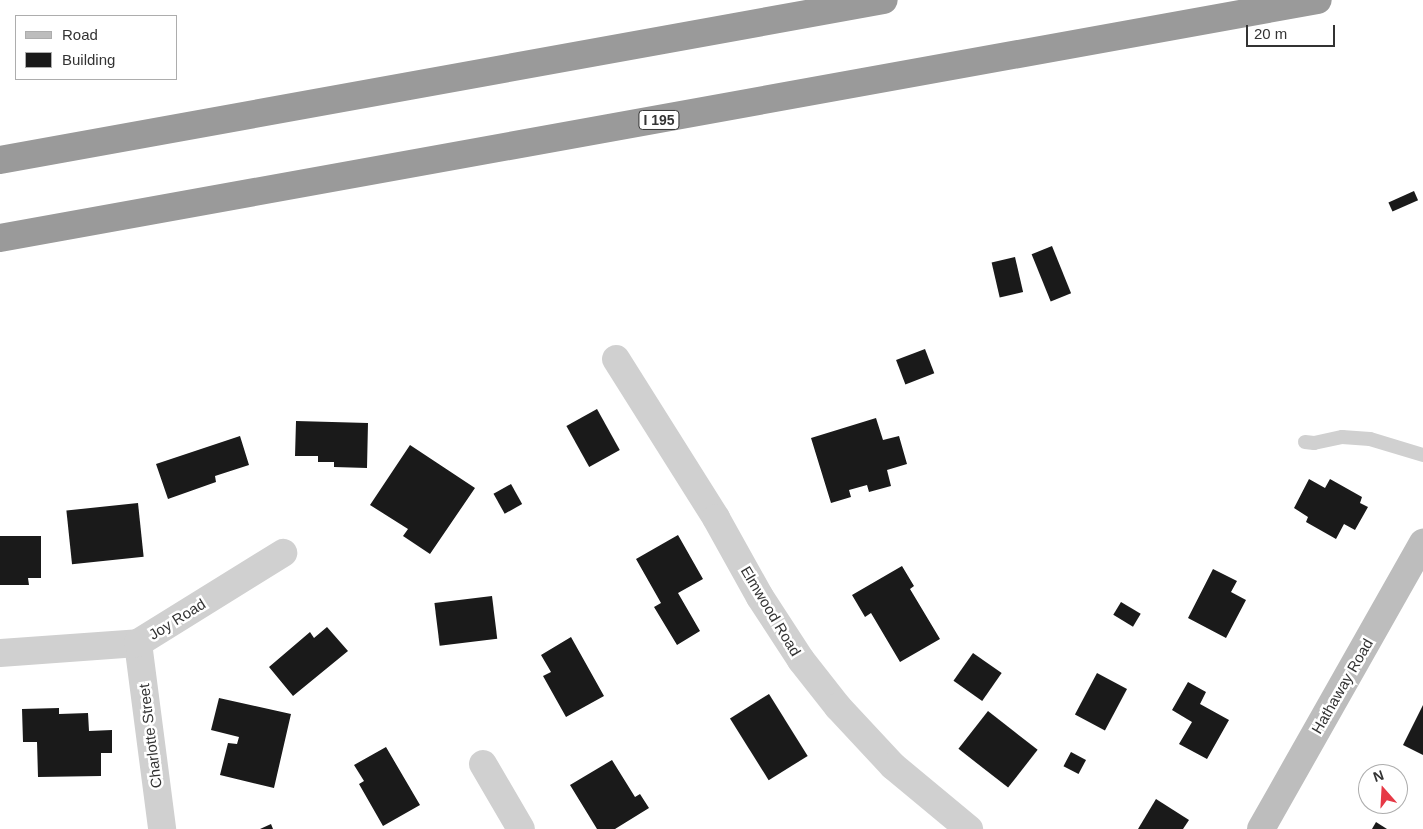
<!DOCTYPE html>
<html>
<head>
<meta charset="utf-8">
<style>
  body { margin:0 }
  #map { position:relative; width:1423px; height:829px; overflow:hidden; background:#fff; font-family:Helvetica,sans-serif }
  div>[style] { position:absolute }
  [style*='--x'] { left:calc(var(--x)*1px); top:calc(var(--y)*1px); width:calc(var(--w)*1px); rotate:calc(var(--a)*1deg) }
  .building>* { inset:0; background:#1a1a1a; transform-origin:0 0 }
  .service>* { height:14px; margin:-7px; padding:0 7px; transform-origin:7px; border-radius:7px; background:#d0d0d0 }
  .minor>* { height:28px; margin:-14px; padding:0 14px; transform-origin:14px; border-radius:14px; background:#d0d0d0 }
  .secondary>* { height:28px; margin:-14px; padding:0 14px; transform-origin:14px; border-radius:14px; background:#bdbdbd }
  .motorway>* { height:28px; margin:-14px; padding:0 14px; transform-origin:14px; border-radius:14px; background:#9a9a9a }
  span { translate:-50% -50%; white-space:nowrap; text-align:center; line-height:1.15; -webkit-text-stroke:5px #fff; paint-order:stroke }
  .shield-label span { padding:1px 4px; background:#fff; border:1px solid; border-radius:4px; -webkit-text-stroke-width:0 }
  .shield-label { font-size:14px; color:#333; font-weight:700 }
  .street-label { font-size:15px; color:#333 }
  .legend { position:absolute; left:15px; top:15px; width:162px; height:65px; box-sizing:border-box; background:#fff; border:1px solid #adadad; margin:0; padding:6px 9px; list-style:none; font-size:15px; color:#333 }
  .legend li { display:flex; align-items:center; gap:10px; height:25px }
  .legend b { width:25px; border:1px solid #adadad }
  .north { position:absolute; left:1358px; top:764px; width:50px; height:50px; box-sizing:border-box; background:#fff; border:1px solid #adadad; border-radius:50%; rotate:341deg; font-size:14px; font-weight:700; line-height:20px; text-align:center; color:#333 }
  .north::after { content:''; display:block; margin:auto; width:18px; height:22px; background:#e63946; clip-path:polygon(50% 0,100% 100%,50% 72%,0 100%) }
  .scale { position:absolute; left:1246px; top:25px; width:89px; height:22px; box-sizing:border-box; border:2px solid #333; border-top:0; padding-left:6px; font-size:15px; line-height:18px; white-space:nowrap; color:#333; -webkit-text-stroke:4px #fff; paint-order:stroke }
</style>
</head>
<body>
<div id="map">
  <div class="building">
    <div style="left:1414px;top:191px;width:10px;height:28px;rotate:66deg"></div>
    <div style="left:1052px;top:246px;width:51px;height:22px;rotate:68deg"></div>
    <div style="left:1015px;top:257px;width:36px;height:24px;rotate:77deg"></div>
    <div style="left:925px;top:349px;width:26px;height:31px;rotate:69deg"></div>
    <div style="left:597px;top:409px;width:47px;height:35px;rotate:61deg"></div>
    <div style="clip-path:polygon(876px 418px,883px 440px,899px 436px,907px 464px,887px 470px,891px 486px,869px 492px,867px 485px,849px 490px,851px 497px,831px 503px,811px 438px)"></div>
    <div style="clip-path:polygon(296px 421px,368px 423px,367px 468px,334px 467px,334px 462px,318px 462px,318px 456px,295px 456px)"></div>
    <div style="clip-path:polygon(240px 436px,249px 465px,215px 476px,216px 482px,168px 499px,156px 464px)"></div>
    <div style="clip-path:polygon(410px 445px,475px 488px,430px 554px,403px 536px,408px 529px,370px 505px)"></div>
    <div style="clip-path:polygon(1309px 479px,1325px 488px,1330px 479px,1362px 497px,1360px 503px,1368px 507px,1355px 530px,1344px 524px,1336px 539px,1306px 522px,1308px 517px,1294px 508px)"></div>
    <div style="left:511px;top:484px;width:23px;height:20px;rotate:61deg"></div>
    <div style="left:138px;top:503px;width:54px;height:72px;rotate:84deg"></div>
    <div style="clip-path:polygon(678px 535px,703px 579px,678px 593px,700px 631px,677px 645px,654px 607px,661px 603px,636px 559px)"></div>
    <div style="clip-path:polygon(0 536px,41px 536px,41px 578px,28px 578px,29px 585px,0 585px)"></div>
    <div style="clip-path:polygon(902px 566px,914px 586px,910px 589px,940px 639px,900px 662px,871px 613px,865px 617px,852px 595px)"></div>
    <div style="clip-path:polygon(1213px 569px,1237px 581px,1231px 592px,1246px 600px,1226px 638px,1188px 618px)"></div>
    <div style="left:492px;top:596px;width:43px;height:58px;rotate:83deg"></div>
    <div style="left:1121px;top:602px;width:23px;height:15px;rotate:31deg"></div>
    <div style="clip-path:polygon(327px 627px,348px 651px,293px 696px,269px 667px,310px 632px,314px 638px)"></div>
    <div style="clip-path:polygon(571px 637px,604px 696px,566px 717px,543px 676px,551px 672px,541px 655px)"></div>
    <div style="left:973px;top:653px;width:35px;height:34px;rotate:35deg"></div>
    <div style="left:1097px;top:673px;width:34px;height:47px;rotate:28deg"></div>
    <div style="clip-path:polygon(1188px 682px,1206px 692px,1200px 704px,1229px 720px,1207px 759px,1179px 744px,1192px 722px,1172px 710px)"></div>
    <div style="left:769px;top:694px;width:73px;height:46px;rotate:58deg"></div>
    <div style="clip-path:polygon(219px 698px,291px 714px,274px 788px,220px 775px,228px 743px,237px 744px,239px 737px,211px 730px)"></div>
    <div style="clip-path:polygon(1423px 705px,1423px 755px,1403px 745px)"></div>
    <div style="clip-path:polygon(59px 708px,59px 714px,88px 713px,89px 731px,112px 730px,112px 753px,101px 753px,101px 776px,38px 777px,37px 742px,23px 742px,22px 709px)"></div>
    <div style="left:988px;top:711px;width:63px;height:48px;rotate:38deg"></div>
    <div style="clip-path:polygon(386px 747px,420px 805px,383px 826px,359px 784px,364px 781px,354px 765px)"></div>
    <div style="left:1071px;top:752px;width:17px;height:16px;rotate:28deg"></div>
    <div style="clip-path:polygon(612px 760px,635px 797px,640px 794px,649px 808px,615px 829px,597px 829px,570px 785px)"></div>
    <div style="clip-path:polygon(1156px 799px,1189px 820px,1183px 829px,1138px 829px)"></div>
    <div style="clip-path:polygon(1376px 822px,1387px 829px,1372px 829px)"></div>
    <div style="clip-path:polygon(271px 824px,273px 829px,260px 829px)"></div>
  </div>
  <div class="service">
    <div style="--x:1305;--y:442;--w:9;--a:6"></div>
    <div style="--x:1314;--y:443;--w:29;--a:-12"></div>
    <div style="--x:1342;--y:437;--w:28;--a:4"></div>
    <div style="--x:1370;--y:439;--w:55;--a:16.8"></div>
  </div>
  <div class="minor">
    <div style="--x:616;--y:359;--w:188;--a:57.8"></div>
    <div style="--x:716;--y:518;--w:90;--a:60.9"></div>
    <div style="--x:760;--y:597;--w:75;--a:56.9"></div>
    <div style="--x:801;--y:660;--w:60;--a:51.8"></div>
    <div style="--x:838;--y:707;--w:81;--a:47"></div>
    <div style="--x:893;--y:766;--w:99;--a:39.7"></div>
    <div style="--x:138;--y:643;--w:188;--a:82.6"></div>
    <div style="--x:0;--y:653;--w:138;--a:-4.1"></div>
    <div style="--x:138;--y:643;--w:171;--a:-31.8"></div>
    <div style="--x:483;--y:764;--w:75;--a:59.7"></div>
  </div>
  <div class="secondary">
    <div style="--x:1261;--y:829;--w:329;--a:-60.5"></div>
  </div>
  <div class="motorway">
    <div style="--x:0;--y:160;--w:898;--a:-10.26"></div>
    <div style="--x:0;--y:238;--w:1339;--a:-10.24"></div>
  </div>
  <div class="shield-label">
    <span style="left:659px;top:120px">I 195</span>
  </div>
  <div class="street-label">
    <span style="left:771px;top:611px;rotate:59deg">Elmwood Road</span>
    <span style="left:177px;top:619px;rotate:-32deg">Joy Road</span>
    <span style="left:1342px;top:686px;rotate:-60deg">Hathaway Road</span>
    <span style="left:150px;top:736px;rotate:-97deg">Charlotte Street</span>
  </div>
  <ul class="legend">
  <li><b style="height:6px;background:#bdbdbd"></b>Road</li>
  <li><b style="height:14px;background:#1a1a1a"></b>Building</li>
  </ul>
  <div class="north">N</div>
  <div class="scale">20 m</div>
</div>
</body>
</html>
